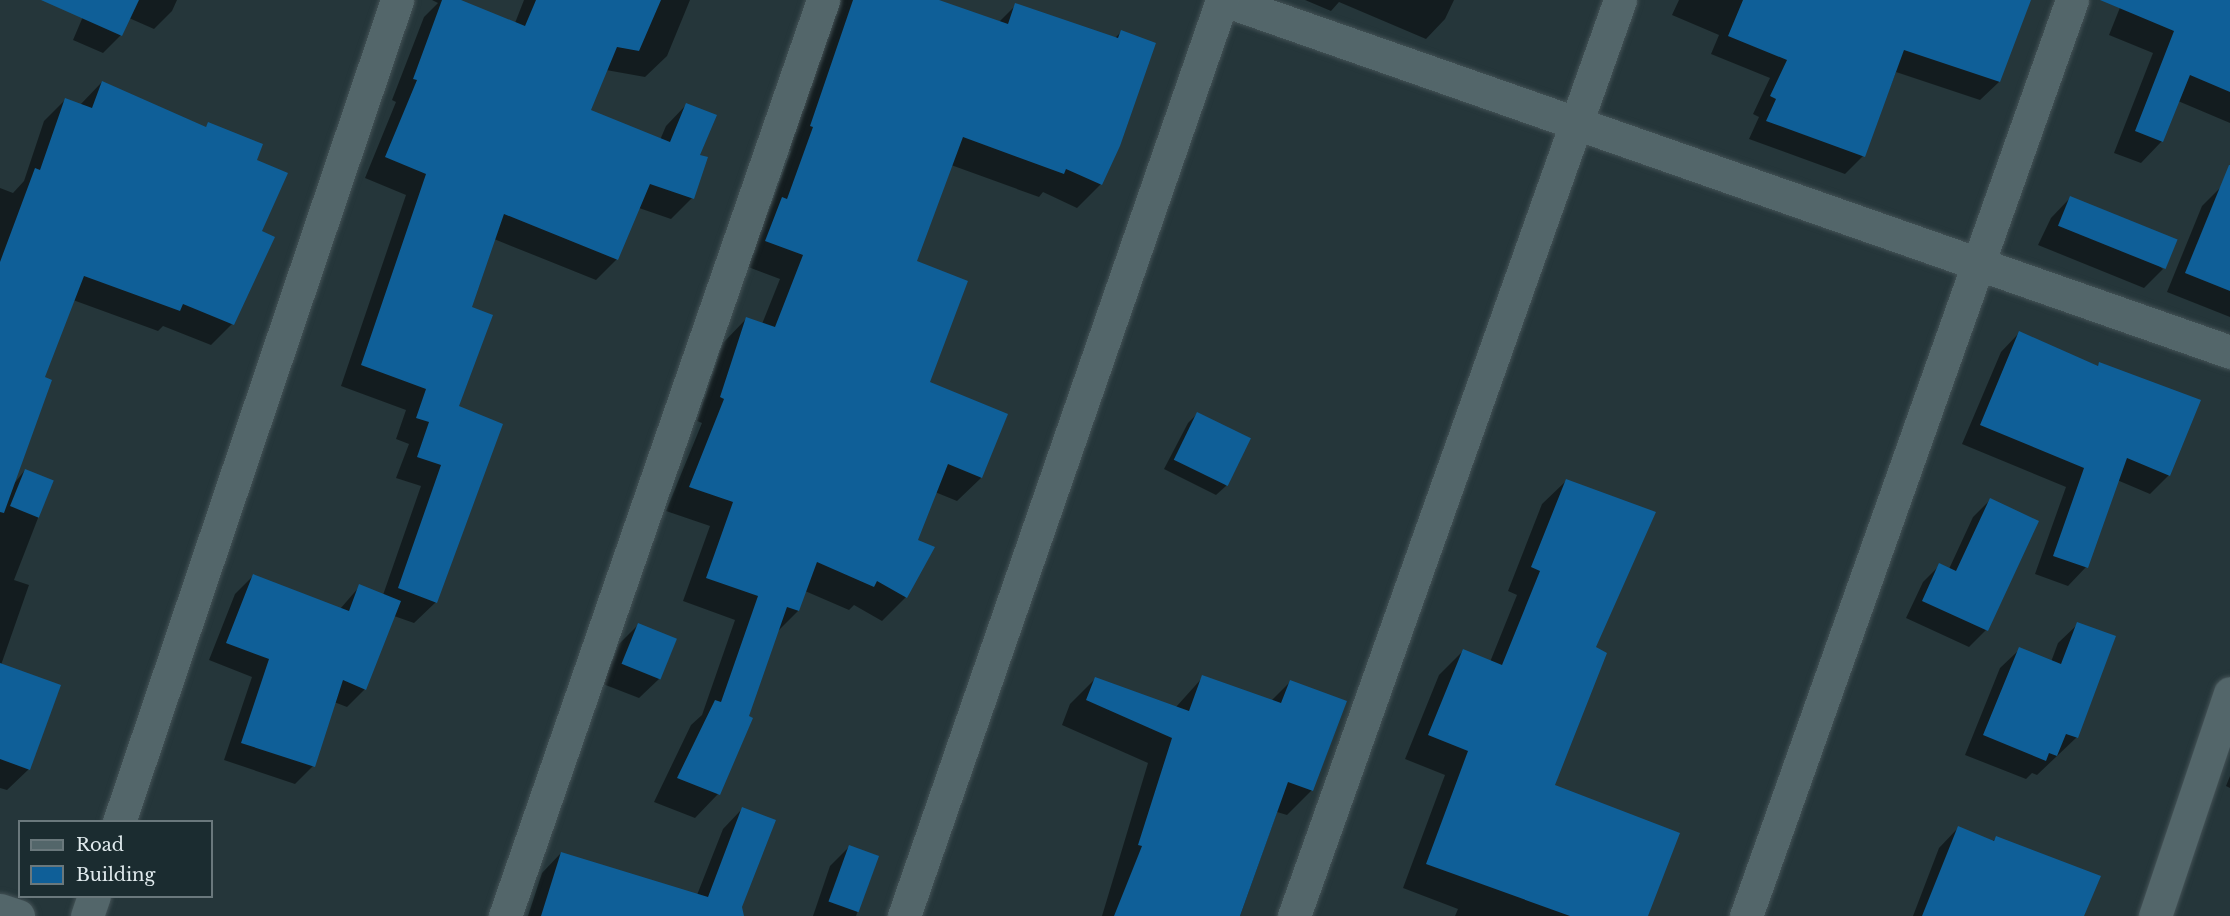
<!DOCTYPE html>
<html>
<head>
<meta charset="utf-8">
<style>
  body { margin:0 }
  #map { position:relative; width:2230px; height:916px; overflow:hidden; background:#25363a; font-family:"Libre Baskerville",serif }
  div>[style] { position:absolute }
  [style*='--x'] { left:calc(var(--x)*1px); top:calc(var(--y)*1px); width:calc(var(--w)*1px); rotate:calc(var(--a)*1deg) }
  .shadow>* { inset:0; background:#0007 }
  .building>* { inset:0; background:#0f5f98; transform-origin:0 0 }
  .roads { filter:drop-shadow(0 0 2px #445256) drop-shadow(0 0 2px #445256) }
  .minor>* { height:33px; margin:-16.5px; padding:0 16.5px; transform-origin:16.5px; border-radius:16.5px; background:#53666a }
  span { translate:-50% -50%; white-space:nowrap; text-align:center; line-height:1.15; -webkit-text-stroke:5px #1b2c30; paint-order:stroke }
  .legend { position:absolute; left:18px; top:820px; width:195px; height:78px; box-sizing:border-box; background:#1b2c30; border:2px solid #6a787c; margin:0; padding:8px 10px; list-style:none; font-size:18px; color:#e0eaed }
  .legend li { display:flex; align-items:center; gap:12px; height:30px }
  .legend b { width:30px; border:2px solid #6a787c }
</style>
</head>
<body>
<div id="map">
  <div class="shadow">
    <div style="clip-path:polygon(90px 0,177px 0,172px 11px,154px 29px,129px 18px,121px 35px,103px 53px,73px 40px)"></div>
    <div style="clip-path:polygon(432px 0,457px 0,515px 23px,524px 0,690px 0,667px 56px,645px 77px,606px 70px,589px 110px,660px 140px,666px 126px,687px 104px,698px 155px,692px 198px,671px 219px,639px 208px,617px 259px,596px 280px,494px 239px,470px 308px,436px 602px,414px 623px,394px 616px,365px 689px,347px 707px,334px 702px,313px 766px,295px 784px,224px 760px,252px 677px,209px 660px,235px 594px,253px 576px,340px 609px,360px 586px,383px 595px,421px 486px,396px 478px,409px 444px,396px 439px,406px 410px,341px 386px,406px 195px,365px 178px,396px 102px,392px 100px,424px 17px,438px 3px)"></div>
    <div style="clip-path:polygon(838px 0,935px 0,999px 22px,1016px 5px,1114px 39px,1121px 32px,1101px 184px,1077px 208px,1043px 192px,1039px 197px,951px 165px,915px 262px,928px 383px,981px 478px,957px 501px,935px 492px,916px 541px,906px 597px,882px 621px,854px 605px,849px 610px,805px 591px,798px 611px,777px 632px,718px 794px,695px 818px,654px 802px,691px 725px,702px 715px,735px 620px,683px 601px,710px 526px,666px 511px,702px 423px,697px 421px,723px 343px,746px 319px,762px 324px,780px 279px,743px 265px,759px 222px,768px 213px,791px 151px,787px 150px)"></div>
    <div style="clip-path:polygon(1305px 0,1454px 0,1445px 19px,1426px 39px,1339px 2px,1331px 11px)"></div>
    <div style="clip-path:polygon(1679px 0,2029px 0,1999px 82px,1980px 100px,1896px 72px,1863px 156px,1845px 174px,1749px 139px,1759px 117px,1753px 114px,1770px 78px,1711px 54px,1719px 35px,1672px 15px)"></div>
    <div style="clip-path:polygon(2123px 0,2230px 0,2230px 123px,2178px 101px,2162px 141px,2141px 163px,2114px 153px,2153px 53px,2109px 35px)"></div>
    <div style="clip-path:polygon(102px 82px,205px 128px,209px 124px,255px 161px,260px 232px,232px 324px,211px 345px,163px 326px,158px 331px,73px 300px,0 487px,0 188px,13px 193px,24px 181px,44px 121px,65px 100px,80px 105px)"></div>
    <div style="clip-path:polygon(2221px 187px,2230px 190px,2230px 317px,2167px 292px,2202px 206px)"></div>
    <div style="clip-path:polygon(2070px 198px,2163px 269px,2144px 288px,2038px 245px,2051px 218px)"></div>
    <div style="clip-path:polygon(2019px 333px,2097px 367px,2099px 364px,2169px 475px,2150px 494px,2117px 480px,2086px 567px,2068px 586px,2035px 574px,2066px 487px,1962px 444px,2001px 352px)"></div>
    <div style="clip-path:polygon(1197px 414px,1226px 486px,1216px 495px,1164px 469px,1188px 423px)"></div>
    <div style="clip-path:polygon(25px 470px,52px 482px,14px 580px,29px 585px,1px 665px,29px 769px,7px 790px,0 788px,0 501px)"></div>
    <div style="clip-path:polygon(1566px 481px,1594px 648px,1553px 786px,1646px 916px,1455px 916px,1458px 909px,1403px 888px,1445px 775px,1405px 759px,1439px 675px,1463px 651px,1490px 662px,1517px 595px,1508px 591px,1542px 504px)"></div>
    <div style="clip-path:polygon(1990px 500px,2037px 522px,1986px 630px,1969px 647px,1906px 618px,1923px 582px,1940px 565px,1949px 569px,1973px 517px)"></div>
    <div style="clip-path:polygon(2078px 624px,2077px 737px,2037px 775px,2032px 773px,2026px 779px,1965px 755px,2000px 668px,2020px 649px,2051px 662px,2058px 643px)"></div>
    <div style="clip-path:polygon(638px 625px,659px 679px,639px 698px,603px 684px,619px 644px)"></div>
    <div style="clip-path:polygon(1203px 677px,1271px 701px,1290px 682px,1312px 790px,1287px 815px,1277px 812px,1240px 916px,1102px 916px,1148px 763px,1062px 725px,1070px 704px,1095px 679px,1176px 707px)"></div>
    <div style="clip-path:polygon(2230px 776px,2230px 788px,2226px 786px)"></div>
    <div style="clip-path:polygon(742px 809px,731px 916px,528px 916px,542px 873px,561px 853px,697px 895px,723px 829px)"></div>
    <div style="clip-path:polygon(1958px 828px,1992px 842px,1996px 838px,2055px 916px,1913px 916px,1939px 848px)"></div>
    <div style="clip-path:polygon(849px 847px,877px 857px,856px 916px,813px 916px,830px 866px)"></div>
  </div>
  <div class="building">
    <div style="clip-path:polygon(41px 0,139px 0,122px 36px)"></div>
    <div style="clip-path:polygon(442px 0,461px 0,525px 26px,536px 0,661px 0,639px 51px,617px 47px,591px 110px,670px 142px,686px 103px,717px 115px,700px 155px,708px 157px,694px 199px,650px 184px,618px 260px,504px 214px,472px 307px,493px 315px,459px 406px,503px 424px,437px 603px,398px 588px,441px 465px,417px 457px,429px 422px,416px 418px,426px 389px,361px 365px,426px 174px,385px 157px,417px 80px,413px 79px)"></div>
    <div style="clip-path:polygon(853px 0,939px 0,1008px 24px,1015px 3px,1118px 38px,1121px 30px,1156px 43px,1120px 146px,1102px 185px,1066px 169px,1064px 174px,963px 137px,917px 261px,968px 281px,930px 382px,1008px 414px,982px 478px,948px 464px,918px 540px,935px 547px,907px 598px,877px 581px,874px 587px,817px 562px,799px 611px,787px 607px,749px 716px,753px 718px,720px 795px,677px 778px,715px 700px,721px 702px,758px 596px,706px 578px,733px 502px,689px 487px,724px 399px,720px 397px,746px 317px,775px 327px,803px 255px,765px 241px,782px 197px,787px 199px,813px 127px,810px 126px)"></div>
    <div style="clip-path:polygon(1743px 0,2031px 0,2000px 82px,1904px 50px,1865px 157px,1766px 121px,1776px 99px,1770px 96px,1787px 60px,1728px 36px)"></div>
    <div style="clip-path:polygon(2100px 0,2230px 0,2230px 92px,2190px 75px,2163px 142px,2135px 131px,2174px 31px)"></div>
    <div style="clip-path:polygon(102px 81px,206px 127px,208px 122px,263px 144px,257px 160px,288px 173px,262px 231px,275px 237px,234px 325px,183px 304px,180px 311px,84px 276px,45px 377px,52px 380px,4px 513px,0 512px,0 262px,35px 168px,40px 170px,65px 98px,92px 108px)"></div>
    <div style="clip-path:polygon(2229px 165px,2230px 165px,2230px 291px,2185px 273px)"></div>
    <div style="left:2070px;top:196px;width:116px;height:32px;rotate:22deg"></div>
    <div style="clip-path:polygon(2019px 331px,2098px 366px,2099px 362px,2201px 400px,2170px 476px,2127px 458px,2088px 568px,2053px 556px,2084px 468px,1980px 425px)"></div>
    <div style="left:1197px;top:412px;width:60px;height:53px;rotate:26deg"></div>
    <div style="left:25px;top:469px;width:31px;height:40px;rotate:22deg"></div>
    <div style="clip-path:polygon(1566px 479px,1656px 512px,1596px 647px,1607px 653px,1555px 785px,1680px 833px,1648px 916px,1570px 916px,1426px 864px,1468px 751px,1428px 735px,1463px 649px,1502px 665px,1540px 571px,1531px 567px)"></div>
    <div style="clip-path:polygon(1990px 498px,2039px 521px,1988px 631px,1922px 601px,1939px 563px,1956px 571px)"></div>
    <div style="clip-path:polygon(253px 574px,349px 611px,359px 584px,401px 601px,366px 690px,343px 680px,315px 767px,241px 743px,269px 659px,226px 643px)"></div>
    <div style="clip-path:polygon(2077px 622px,2116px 636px,2078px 738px,2066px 734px,2057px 756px,2049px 753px,2046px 761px,1983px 735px,2019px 647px,2061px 664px)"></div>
    <div style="left:638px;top:623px;width:42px;height:44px;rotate:22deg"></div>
    <div style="clip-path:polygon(0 663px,61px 685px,30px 770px,0 759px)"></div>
    <div style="clip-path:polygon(1202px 675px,1281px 703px,1290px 680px,1347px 701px,1313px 791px,1288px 782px,1240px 916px,1114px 916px,1142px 846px,1138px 845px,1172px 738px,1086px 700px,1095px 677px,1189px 711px)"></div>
    <div style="clip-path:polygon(742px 807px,776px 820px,742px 907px,744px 916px,541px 916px,561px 852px,708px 897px)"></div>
    <div style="clip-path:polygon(1958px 826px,1994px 841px,1996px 836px,2101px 876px,2084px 916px,1922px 916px)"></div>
    <div style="left:849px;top:845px;width:32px;height:60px;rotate:20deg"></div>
  </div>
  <div class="roads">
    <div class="minor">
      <div style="--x:1224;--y:0;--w:1066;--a:19.28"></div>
      <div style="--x:119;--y:822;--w:868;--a:-71.31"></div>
      <div style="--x:0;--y:910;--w:19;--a:18"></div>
      <div style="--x:87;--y:916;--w:21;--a:-71"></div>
      <div style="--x:505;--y:916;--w:970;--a:-70.85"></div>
      <div style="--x:904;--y:916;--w:970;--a:-70.85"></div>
      <div style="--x:1294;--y:916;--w:972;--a:-70.41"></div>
      <div style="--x:1746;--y:916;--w:972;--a:-70.41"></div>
      <div style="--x:2155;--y:916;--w:235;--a:-71.4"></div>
    </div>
  </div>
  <ul class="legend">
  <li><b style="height:8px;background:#53666a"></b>Road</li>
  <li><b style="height:16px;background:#0f5f98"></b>Building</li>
  </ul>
</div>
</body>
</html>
